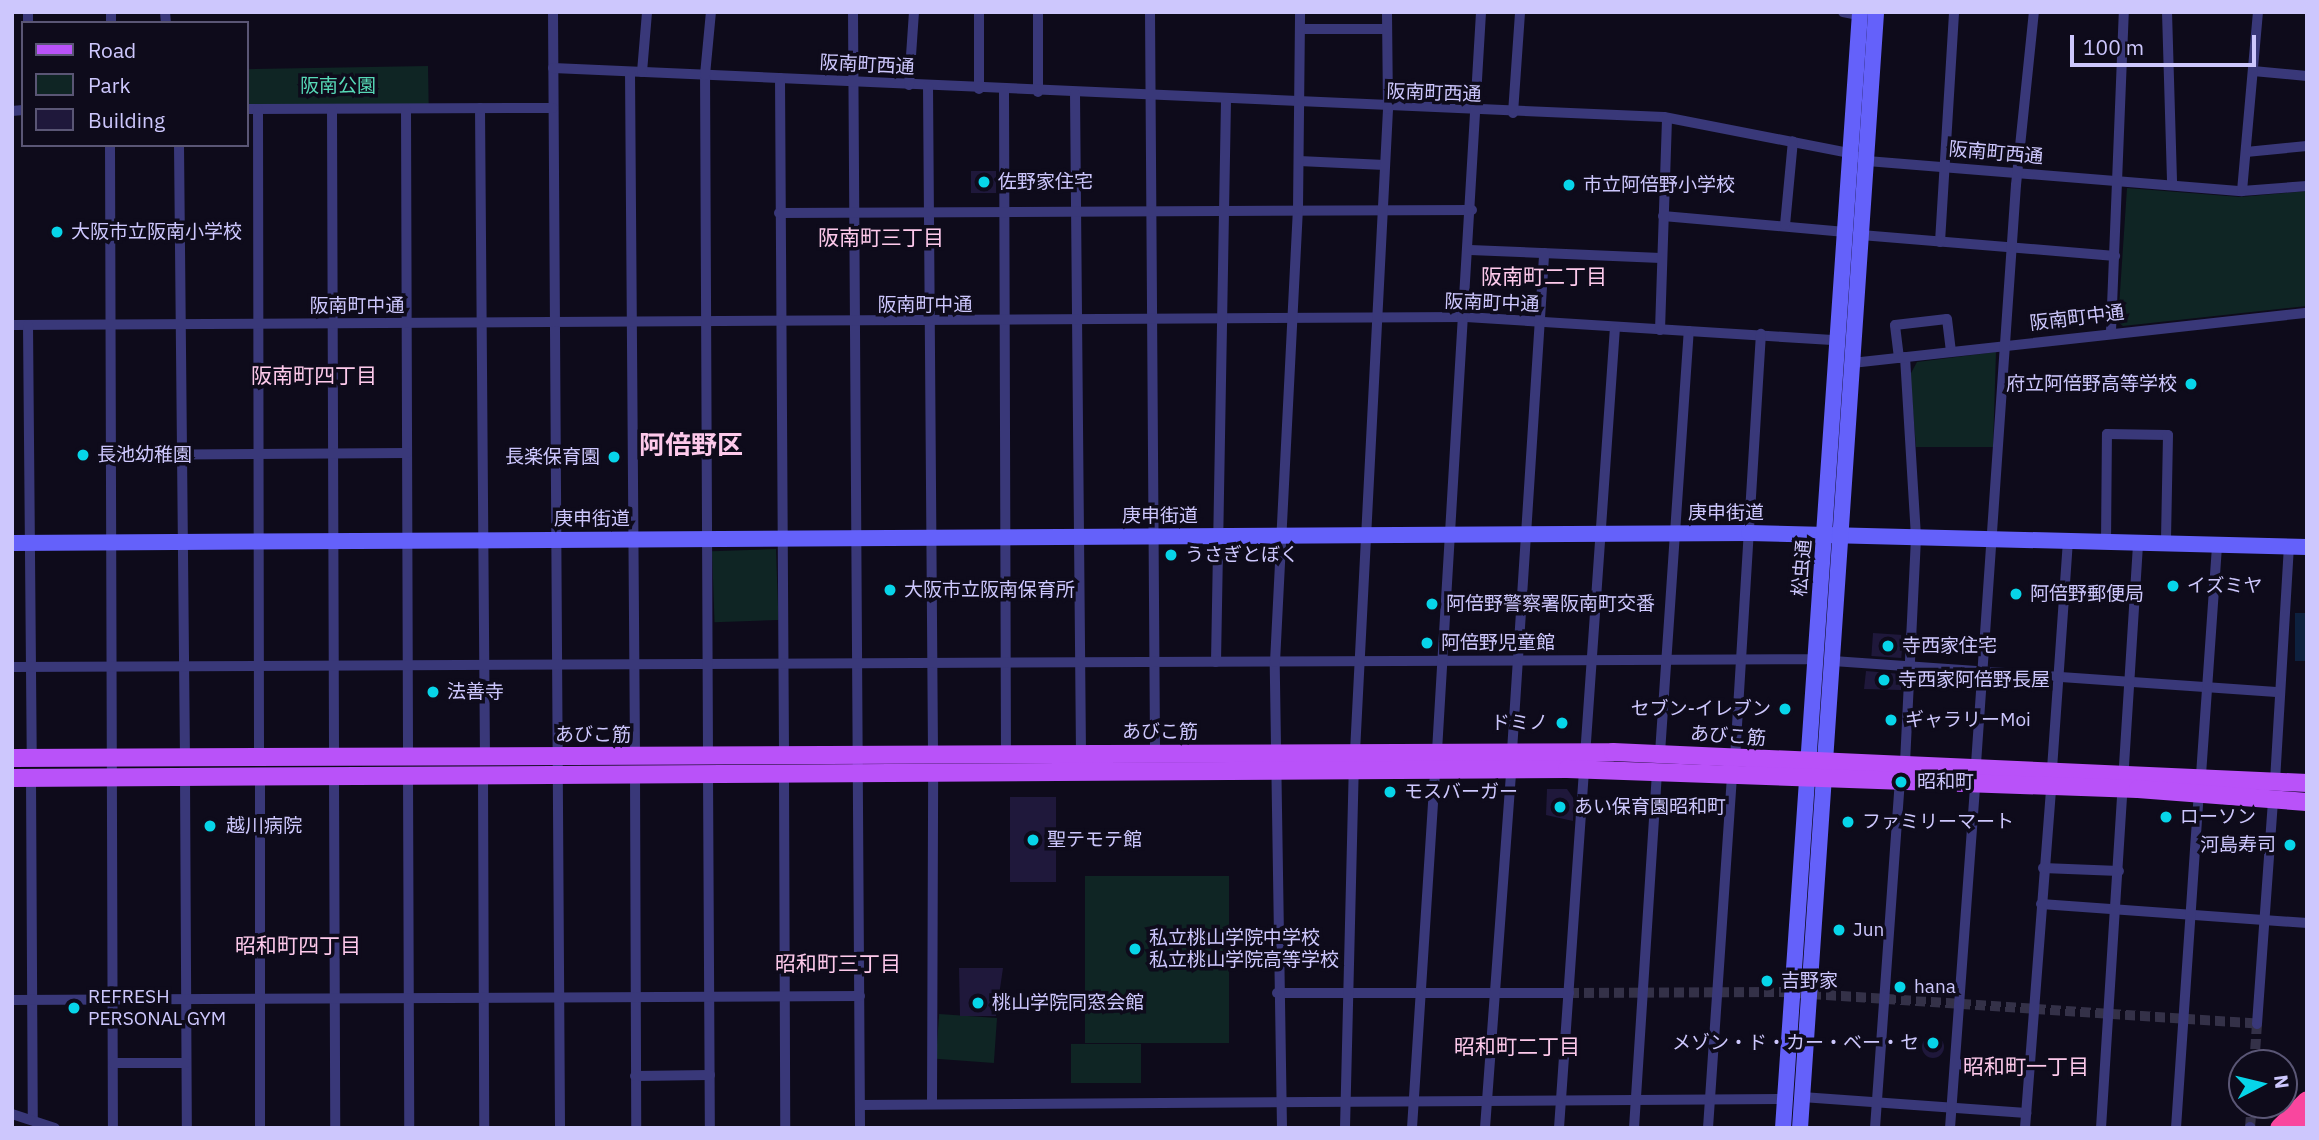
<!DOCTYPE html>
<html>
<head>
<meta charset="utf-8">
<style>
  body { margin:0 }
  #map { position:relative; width:2319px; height:1140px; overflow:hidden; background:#0e0b1b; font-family:"IBM Plex Sans","Noto Sans JP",sans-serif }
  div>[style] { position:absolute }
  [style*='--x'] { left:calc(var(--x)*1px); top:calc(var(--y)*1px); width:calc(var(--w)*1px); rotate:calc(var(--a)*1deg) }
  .green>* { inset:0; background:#0f2524; transform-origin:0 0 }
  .water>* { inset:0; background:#0d203e; transform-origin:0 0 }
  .building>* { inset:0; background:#1f183b; transform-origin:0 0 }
  .round { border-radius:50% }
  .street-tunnel>* { height:10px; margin-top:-5px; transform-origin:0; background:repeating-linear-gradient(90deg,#343148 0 10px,transparent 0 15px) }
  .street>* { height:10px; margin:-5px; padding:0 5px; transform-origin:5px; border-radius:5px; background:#393879 }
  .secondary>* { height:16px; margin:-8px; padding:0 8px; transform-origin:8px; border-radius:8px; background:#6461fa }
  .primary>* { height:18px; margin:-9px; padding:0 9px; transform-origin:9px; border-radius:9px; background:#b952f9 }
  .highway>* { height:21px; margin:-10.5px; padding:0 10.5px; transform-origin:10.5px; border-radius:10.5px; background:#f9469e }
  .dots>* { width:19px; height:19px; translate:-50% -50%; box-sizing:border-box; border:4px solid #0e0b1b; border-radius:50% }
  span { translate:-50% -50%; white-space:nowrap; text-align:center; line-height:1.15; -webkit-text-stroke:7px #0e0b1b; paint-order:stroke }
  .street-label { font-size:19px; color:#cdc7fd }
  .park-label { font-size:19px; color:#57d9b7 }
  .poi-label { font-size:19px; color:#cdc7fd }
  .left { translate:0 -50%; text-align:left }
  .right { translate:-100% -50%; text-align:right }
  .neighbourhood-label { font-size:21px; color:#fdc9eb }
  .district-label { font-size:26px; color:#fdc9eb; font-weight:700 }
  .frame { position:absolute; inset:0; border:14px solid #cdc7fd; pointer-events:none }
  .legend { position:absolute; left:21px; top:21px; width:228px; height:126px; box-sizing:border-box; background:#0e0b1b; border:2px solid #5a5675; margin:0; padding:9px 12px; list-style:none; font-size:21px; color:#cdc7fd }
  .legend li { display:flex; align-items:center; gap:14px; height:35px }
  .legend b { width:35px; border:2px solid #5a5675 }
  .north { position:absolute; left:2228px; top:1049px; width:70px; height:70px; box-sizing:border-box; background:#0e0b1b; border:2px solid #5a5675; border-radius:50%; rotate:83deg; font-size:19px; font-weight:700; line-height:28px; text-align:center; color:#cdc7fd }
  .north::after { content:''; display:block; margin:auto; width:24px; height:32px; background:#07d5e9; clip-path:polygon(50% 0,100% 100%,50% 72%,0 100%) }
  .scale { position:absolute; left:2070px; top:35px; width:186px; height:32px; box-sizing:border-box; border:4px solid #cdc7fd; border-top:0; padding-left:9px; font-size:21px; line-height:24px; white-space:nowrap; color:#cdc7fd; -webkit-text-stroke:5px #0e0b1b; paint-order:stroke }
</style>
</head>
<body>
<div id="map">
  <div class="green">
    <div style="left:428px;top:66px;width:39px;height:181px;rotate:89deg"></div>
    <div style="clip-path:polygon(2127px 188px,2240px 197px,2307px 191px,2307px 306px,2123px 326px,2118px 322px)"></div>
    <div style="clip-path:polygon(1996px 352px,1993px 447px,1916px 447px,1910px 375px,1917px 362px)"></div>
    <div style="left:776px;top:549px;width:71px;height:64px;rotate:88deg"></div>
    <div style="left:1229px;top:876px;width:167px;height:144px;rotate:90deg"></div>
    <div style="left:997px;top:1018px;width:45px;height:58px;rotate:94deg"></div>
    <div style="left:1071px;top:1044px;width:70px;height:39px"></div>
  </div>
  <div class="water">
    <div style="left:2295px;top:613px;width:12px;height:48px"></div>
  </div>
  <div class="building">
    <div style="left:971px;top:171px;width:25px;height:22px"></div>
    <div style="left:1873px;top:633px;width:30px;height:23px;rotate:4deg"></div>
    <div style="clip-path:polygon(1866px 671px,1901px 674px,1901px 690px,1864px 689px)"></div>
    <div style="clip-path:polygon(1547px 789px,1567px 789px,1574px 799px,1573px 821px,1546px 815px)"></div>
    <div style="left:1010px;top:797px;width:46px;height:85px"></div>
    <div style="clip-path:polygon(959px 968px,1003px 968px,996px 1016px,960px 1016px)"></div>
    <div class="round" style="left:1922px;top:1036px;width:22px;height:22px"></div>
  </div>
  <div class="street-tunnel">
    <div style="--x:1569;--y:993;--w:212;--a:-0.3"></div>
    <div style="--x:1781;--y:992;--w:477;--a:3.8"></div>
    <div style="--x:2257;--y:1024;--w:39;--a:94"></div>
    <div style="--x:2250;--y:1127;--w:22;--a:-85"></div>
  </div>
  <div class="street">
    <div style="--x:28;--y:12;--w:11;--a:90"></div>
    <div style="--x:165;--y:12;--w:11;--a:85"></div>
    <div style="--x:553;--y:12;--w:1116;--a:89.64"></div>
    <div style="--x:853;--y:12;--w:1116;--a:89.64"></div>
    <div style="--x:979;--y:12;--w:77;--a:90"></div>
    <div style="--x:1038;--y:12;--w:80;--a:90"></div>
    <div style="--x:1150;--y:12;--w:741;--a:89.61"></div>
    <div style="--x:1843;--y:12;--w:16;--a:11"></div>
    <div style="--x:2167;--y:12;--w:173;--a:88.3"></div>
    <div style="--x:111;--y:23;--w:11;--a:-90"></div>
    <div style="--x:1300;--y:29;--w:87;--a:0"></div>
    <div style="--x:553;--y:68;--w:1112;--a:2.53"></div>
    <div style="--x:1664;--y:117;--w:188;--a:11"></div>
    <div style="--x:1849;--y:153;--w:20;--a:24"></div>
    <div style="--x:1867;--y:161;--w:376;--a:4.6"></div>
    <div style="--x:2242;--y:191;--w:65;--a:-4.4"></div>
    <div style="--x:2253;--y:71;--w:54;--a:5.3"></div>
    <div style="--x:630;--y:72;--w:684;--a:89.58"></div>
    <div style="--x:642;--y:72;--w:60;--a:-85.2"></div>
    <div style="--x:780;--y:78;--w:678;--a:89.66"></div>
    <div style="--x:909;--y:85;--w:73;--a:-86.1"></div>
    <div style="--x:928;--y:86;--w:667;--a:89.57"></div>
    <div style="--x:1004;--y:90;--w:665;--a:89.83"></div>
    <div style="--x:1075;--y:94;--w:660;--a:89.48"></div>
    <div style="--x:480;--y:108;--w:648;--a:89.56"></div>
    <div style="--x:247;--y:109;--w:306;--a:-0.2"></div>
    <div style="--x:258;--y:109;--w:648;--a:89.91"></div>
    <div style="--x:332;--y:109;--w:648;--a:89.82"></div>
    <div style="--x:406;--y:109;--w:648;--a:89.82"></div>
    <div style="--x:12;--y:111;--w:11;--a:-5"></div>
    <div style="--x:1513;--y:113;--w:101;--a:-86"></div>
    <div style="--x:110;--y:145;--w:983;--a:89.83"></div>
    <div style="--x:179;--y:145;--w:612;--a:89.44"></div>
    <div style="--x:2246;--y:152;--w:61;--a:-5.6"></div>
    <div style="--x:1299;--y:161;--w:86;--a:2.7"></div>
    <div style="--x:2242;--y:191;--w:180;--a:-84.9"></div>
    <div style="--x:779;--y:213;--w:693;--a:-0.25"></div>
    <div style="--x:1663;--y:216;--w:183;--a:5"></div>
    <div style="--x:1785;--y:225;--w:84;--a:-84.6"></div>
    <div style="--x:1861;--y:235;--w:255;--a:4.7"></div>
    <div style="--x:1940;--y:242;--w:230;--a:-86.5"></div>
    <div style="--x:1470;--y:250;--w:191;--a:2.4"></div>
    <div style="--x:12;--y:325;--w:1454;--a:-0.32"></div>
    <div style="--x:1466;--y:317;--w:371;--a:3.6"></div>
    <div style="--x:28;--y:325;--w:433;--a:89.5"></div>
    <div style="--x:1660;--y:330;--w:212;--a:-88.1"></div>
    <div style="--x:2111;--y:331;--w:319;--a:-87.7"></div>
    <div style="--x:1905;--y:357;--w:181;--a:86.5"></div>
    <div style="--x:1916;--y:538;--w:224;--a:92.8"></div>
    <div style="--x:1899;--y:358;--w:33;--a:-97"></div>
    <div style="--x:1895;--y:325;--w:52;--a:-6.6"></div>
    <div style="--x:1947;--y:319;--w:32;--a:83"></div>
    <div style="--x:1852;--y:363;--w:458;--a:-6.3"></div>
    <div style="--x:111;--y:455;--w:296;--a:-0.4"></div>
    <div style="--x:2106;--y:543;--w:109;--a:-89.5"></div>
    <div style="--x:2107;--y:434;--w:61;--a:0.9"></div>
    <div style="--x:2168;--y:435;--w:109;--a:91.1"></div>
    <div style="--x:1833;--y:661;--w:448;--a:4"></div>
    <div style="--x:1216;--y:662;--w:560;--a:-88.98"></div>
    <div style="--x:12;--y:667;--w:1803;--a:-0.25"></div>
    <div style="--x:1437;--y:751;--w:740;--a:-86.59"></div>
    <div style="--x:1512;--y:751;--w:499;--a:-86.3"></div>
    <div style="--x:1355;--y:752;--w:644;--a:-87.06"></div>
    <div style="--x:1388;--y:109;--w:97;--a:-90.6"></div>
    <div style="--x:1660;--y:753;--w:423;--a:-86.1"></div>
    <div style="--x:708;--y:755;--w:680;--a:-90.25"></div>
    <div style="--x:705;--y:75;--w:63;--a:-84.6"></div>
    <div style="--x:1735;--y:758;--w:425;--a:-86.5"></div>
    <div style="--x:1976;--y:764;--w:580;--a:-86.05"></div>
    <div style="--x:2016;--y:185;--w:174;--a:-84.1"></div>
    <div style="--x:2052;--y:769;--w:227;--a:-86"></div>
    <div style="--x:408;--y:774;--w:354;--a:89.8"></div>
    <div style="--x:483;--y:774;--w:354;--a:89.8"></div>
    <div style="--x:635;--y:774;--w:354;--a:89.8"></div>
    <div style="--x:708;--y:774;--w:354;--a:89.7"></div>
    <div style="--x:784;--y:774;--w:354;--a:89.8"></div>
    <div style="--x:260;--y:775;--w:353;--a:90"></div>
    <div style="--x:334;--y:775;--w:353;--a:89.8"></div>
    <div style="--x:2201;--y:775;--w:230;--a:-86"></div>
    <div style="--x:185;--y:776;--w:352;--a:89.7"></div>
    <div style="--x:31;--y:778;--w:342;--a:89.7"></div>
    <div style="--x:2275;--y:781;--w:234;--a:-86.6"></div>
    <div style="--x:2043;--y:868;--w:76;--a:2.3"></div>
    <div style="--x:2041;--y:904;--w:267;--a:4.1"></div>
    <div style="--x:1277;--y:993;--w:292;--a:0"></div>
    <div style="--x:12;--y:1000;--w:848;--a:-0.27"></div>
    <div style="--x:2257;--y:1024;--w:225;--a:-85.9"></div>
    <div style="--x:113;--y:1063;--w:73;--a:0"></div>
    <div style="--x:1955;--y:1064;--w:74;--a:4.6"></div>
    <div style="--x:635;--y:1076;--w:75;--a:-0.8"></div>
    <div style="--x:1802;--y:1097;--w:225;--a:4.1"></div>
    <div style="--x:932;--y:1104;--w:332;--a:-89.8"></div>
    <div style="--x:860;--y:1105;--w:925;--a:-0.37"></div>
    <div style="--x:12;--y:1114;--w:45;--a:18"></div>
    <div style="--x:2250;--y:1127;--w:1;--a:45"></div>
    <div style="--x:1282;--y:1128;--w:466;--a:-90.9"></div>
    <div style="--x:1275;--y:662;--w:454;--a:-87.1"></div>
    <div style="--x:1298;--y:209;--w:197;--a:-89.4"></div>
    <div style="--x:1345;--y:1128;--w:358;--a:-88.6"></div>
    <div style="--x:1412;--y:1128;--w:359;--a:-86.3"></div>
    <div style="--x:1485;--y:1128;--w:359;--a:-85.8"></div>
    <div style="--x:1559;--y:1128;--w:802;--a:-86"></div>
    <div style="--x:1634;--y:1128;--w:356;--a:-86.3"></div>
    <div style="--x:1708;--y:1128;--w:353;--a:-86.1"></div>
    <div style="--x:1875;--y:1128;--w:349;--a:-85.9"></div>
    <div style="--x:1950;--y:1128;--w:345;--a:-85.8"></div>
    <div style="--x:2025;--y:1128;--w:342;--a:-85.6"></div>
    <div style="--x:2101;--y:1128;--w:585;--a:-86.37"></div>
    <div style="--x:2176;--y:1128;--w:335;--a:-86.1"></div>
  </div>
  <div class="secondary">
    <div style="--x:12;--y:543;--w:1737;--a:-0.33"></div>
    <div style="--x:1749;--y:533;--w:558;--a:1.44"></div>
    <div style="--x:1783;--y:1128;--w:1119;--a:-86.05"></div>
    <div style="--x:1800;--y:1128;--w:1119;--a:-86.1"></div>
  </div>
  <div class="primary">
    <div style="--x:12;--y:758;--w:1601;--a:-0.21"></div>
    <div style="--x:1613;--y:752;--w:695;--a:2.56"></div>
    <div style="--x:12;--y:778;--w:1555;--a:-0.33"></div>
    <div style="--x:1567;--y:769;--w:571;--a:2.01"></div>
    <div style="--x:2138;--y:789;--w:169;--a:4.4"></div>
  </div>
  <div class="highway">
    <div style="--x:2280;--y:1128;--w:38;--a:-45"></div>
    <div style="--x:2303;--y:1128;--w:6;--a:-45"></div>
  </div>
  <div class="dots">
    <div style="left:984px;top:182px;background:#07d5e9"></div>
    <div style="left:1569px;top:185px;background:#07d5e9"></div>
    <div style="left:57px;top:232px;background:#07d5e9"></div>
    <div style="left:2191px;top:384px;background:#07d5e9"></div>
    <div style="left:83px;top:455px;background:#07d5e9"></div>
    <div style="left:614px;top:457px;background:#07d5e9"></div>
    <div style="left:1171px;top:555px;background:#07d5e9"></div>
    <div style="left:2173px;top:586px;background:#07d5e9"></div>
    <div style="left:890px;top:590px;background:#07d5e9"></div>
    <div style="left:2016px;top:594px;background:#07d5e9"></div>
    <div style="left:1432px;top:604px;background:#07d5e9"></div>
    <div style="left:1427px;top:643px;background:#07d5e9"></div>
    <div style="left:1888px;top:646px;background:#07d5e9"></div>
    <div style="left:1884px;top:680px;background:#07d5e9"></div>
    <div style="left:433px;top:692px;background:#07d5e9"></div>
    <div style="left:1785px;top:709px;background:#07d5e9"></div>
    <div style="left:1891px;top:720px;background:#07d5e9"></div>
    <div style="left:1562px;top:723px;background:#07d5e9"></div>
    <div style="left:1901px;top:782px;background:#07d5e9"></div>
    <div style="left:1390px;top:792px;background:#07d5e9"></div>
    <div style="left:1560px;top:807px;background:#07d5e9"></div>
    <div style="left:2166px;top:817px;background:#07d5e9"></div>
    <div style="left:1848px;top:822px;background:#07d5e9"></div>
    <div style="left:210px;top:826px;background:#07d5e9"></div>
    <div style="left:1033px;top:840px;background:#07d5e9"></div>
    <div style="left:2290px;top:845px;background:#07d5e9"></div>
    <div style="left:1839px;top:930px;background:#07d5e9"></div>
    <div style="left:1135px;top:949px;background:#07d5e9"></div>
    <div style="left:1767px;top:981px;background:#07d5e9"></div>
    <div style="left:1900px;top:987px;background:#07d5e9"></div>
    <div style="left:978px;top:1003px;background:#07d5e9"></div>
    <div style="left:74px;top:1008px;background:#07d5e9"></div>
    <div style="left:1933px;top:1043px;background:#07d5e9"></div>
  </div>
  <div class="street-label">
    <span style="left:867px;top:65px;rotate:3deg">阪南町西通</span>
    <span style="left:1434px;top:93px;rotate:2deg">阪南町西通</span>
    <span style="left:1996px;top:153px;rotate:5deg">阪南町西通</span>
    <span style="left:1492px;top:303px;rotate:2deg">阪南町中通</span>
    <span style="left:925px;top:305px">阪南町中通</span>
    <span style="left:357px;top:306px">阪南町中通</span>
    <span style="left:2077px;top:318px;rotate:-7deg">阪南町中通</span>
    <span style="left:1726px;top:513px">庚申街道</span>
    <span style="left:1160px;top:516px">庚申街道</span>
    <span style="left:592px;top:519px">庚申街道</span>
    <span style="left:1802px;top:568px;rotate:-85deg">松虫通</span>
    <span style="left:1160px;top:732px">あびこ筋</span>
    <span style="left:593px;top:735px">あびこ筋</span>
    <span style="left:1728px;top:736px;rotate:4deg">あびこ筋</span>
  </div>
  <div class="park-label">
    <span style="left:338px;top:86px">阪南公園</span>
  </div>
  <div class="poi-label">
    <span class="left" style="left:998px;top:182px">佐野家住宅</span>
    <span class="left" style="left:1583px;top:185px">市立阿倍野小学校</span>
    <span class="left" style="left:71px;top:232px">大阪市立阪南小学校</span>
    <span class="right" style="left:2177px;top:384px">府立阿倍野高等学校</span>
    <span class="left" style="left:97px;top:455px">長池幼稚園</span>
    <span class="right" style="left:600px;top:457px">長楽保育園</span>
    <span class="left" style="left:1185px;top:555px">うさぎとぼく</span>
    <span class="left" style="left:2187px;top:586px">イズミヤ</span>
    <span class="left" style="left:904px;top:590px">大阪市立阪南保育所</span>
    <span class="left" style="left:2030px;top:594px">阿倍野郵便局</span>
    <span class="left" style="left:1446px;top:604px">阿倍野警察署阪南町交番</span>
    <span class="left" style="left:1441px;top:643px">阿倍野児童館</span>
    <span class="left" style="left:1902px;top:646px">寺西家住宅</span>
    <span class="left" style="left:1898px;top:680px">寺西家阿倍野長屋</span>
    <span class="left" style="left:447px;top:692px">法善寺</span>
    <span class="right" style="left:1771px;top:709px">セブン-イレブン</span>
    <span class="left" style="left:1905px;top:720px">ギャラリーMoi</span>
    <span class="right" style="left:1548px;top:723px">ドミノ</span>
    <span class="left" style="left:1917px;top:782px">昭和町</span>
    <span class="left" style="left:1404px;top:792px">モスバーガー</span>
    <span class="left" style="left:1574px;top:807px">あい保育園昭和町</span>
    <span class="left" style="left:2180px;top:817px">ローソン</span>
    <span class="left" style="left:1862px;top:822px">ファミリーマート</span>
    <span class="left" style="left:226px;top:826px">越川病院</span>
    <span class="left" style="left:1047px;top:840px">聖テモテ館</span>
    <span class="right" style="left:2276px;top:845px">河島寿司</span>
    <span class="left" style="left:1853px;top:930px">Jun</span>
    <span class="left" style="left:1149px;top:949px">私立桃山学院中学校<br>私立桃山学院高等学校</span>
    <span class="left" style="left:1781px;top:981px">吉野家</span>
    <span class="left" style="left:1914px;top:987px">hana</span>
    <span class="left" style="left:88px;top:1008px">REFRESH<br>PERSONAL GYM</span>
    <span class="left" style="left:992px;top:1003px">桃山学院同窓会館</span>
    <span class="right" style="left:1919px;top:1043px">メゾン・ド・カー・ベー・セ</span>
  </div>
  <div class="neighbourhood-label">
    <span style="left:881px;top:237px">阪南町三丁目</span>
    <span style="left:1544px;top:276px">阪南町二丁目</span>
    <span style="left:314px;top:375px">阪南町四丁目</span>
    <span style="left:298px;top:945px">昭和町四丁目</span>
    <span style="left:838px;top:963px">昭和町三丁目</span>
    <span style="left:1517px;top:1046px">昭和町二丁目</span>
    <span style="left:2026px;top:1066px">昭和町一丁目</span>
  </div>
  <div class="district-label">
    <span style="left:691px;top:445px">阿倍野区</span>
  </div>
  <div class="frame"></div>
  <ul class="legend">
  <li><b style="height:9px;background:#b952f9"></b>Road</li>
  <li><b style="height:19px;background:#0f2524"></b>Park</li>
  <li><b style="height:19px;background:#1f183b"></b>Building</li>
  </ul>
  <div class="north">N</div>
  <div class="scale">100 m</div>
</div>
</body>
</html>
